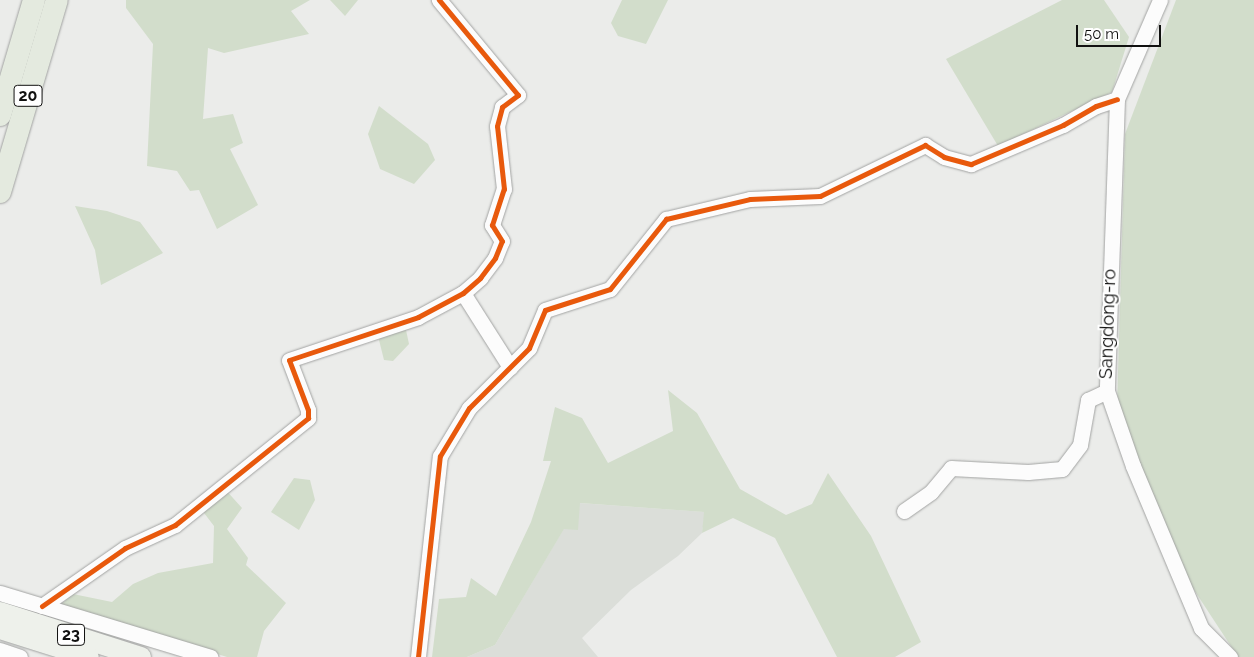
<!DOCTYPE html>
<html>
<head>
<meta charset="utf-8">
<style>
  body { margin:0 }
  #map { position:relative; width:1254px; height:657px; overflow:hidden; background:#ebecea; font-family:Raleway,sans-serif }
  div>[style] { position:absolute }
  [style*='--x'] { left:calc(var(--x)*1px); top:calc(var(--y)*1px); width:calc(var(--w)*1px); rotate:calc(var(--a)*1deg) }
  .built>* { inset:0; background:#dbded9 }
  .green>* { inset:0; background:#d2ddcb }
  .roads { filter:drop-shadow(0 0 1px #a2a3a2) drop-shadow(0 0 1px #a2a3a2) }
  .minor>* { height:15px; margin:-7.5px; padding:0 7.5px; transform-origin:7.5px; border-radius:7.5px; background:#fcfcfc }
  .major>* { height:20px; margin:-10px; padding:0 10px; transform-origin:10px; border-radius:10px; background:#eef1eb }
  .highway>* { height:22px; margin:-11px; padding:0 11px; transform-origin:11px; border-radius:11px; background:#e4eadf }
  .cycleway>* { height:5px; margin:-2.5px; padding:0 2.5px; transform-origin:2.5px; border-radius:2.5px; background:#e8590c }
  span { translate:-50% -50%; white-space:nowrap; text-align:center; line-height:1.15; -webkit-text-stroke:4px #fff; paint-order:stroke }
  .shield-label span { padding:1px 4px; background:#fff; border:1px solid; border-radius:4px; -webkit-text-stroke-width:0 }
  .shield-label { font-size:16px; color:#111110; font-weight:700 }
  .street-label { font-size:18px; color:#111110 }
  .scale { position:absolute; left:1076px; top:25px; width:85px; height:22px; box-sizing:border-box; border:2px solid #111110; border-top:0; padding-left:6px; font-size:15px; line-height:18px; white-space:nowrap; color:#111110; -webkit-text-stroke:4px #fff; paint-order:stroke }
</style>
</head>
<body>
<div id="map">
  <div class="built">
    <div style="clip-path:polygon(579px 503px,705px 512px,702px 533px,678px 556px,631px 590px,582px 638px,598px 657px,467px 657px,495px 645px)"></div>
  </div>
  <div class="green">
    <div style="clip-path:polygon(126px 0,310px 0,291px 11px,309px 34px,224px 53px,208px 48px,203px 119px,233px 114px,243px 143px,230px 149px,258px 205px,217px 229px,199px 190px,190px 191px,177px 171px,147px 166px,153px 44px,126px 8px)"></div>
    <div style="clip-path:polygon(330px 0,358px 0,345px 16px)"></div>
    <div style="clip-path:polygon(622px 0,668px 0,646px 44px,618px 36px,611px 23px)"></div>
    <div style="clip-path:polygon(1062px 0,1104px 0,1129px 37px,1112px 92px,998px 146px,946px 59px)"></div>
    <div style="clip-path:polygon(1176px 0,1254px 0,1254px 657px,1238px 657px,1179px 567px,1117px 407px,1125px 134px)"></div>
    <div style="clip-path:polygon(379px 106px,428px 144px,435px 160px,414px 184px,380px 169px,368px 134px)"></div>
    <div style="clip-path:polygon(75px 206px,107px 211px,140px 222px,163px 253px,101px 285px,95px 250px)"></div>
    <div style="clip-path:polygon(406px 330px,409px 344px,393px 361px,384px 360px,378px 336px)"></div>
    <div style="clip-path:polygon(668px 390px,697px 413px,740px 489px,786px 515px,812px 504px,828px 473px,871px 536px,921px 642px,895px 657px,837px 657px,775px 538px,733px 518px,702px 533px,704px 512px,580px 503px,578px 530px,564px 529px,495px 645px,467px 657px,432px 657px,439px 599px,466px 597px,471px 578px,496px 596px,531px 522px,551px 461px,543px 461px,555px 407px,582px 418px,608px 463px,673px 431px)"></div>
    <div style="clip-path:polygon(294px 478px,310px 480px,315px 500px,299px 530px,271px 512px)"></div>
    <div style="clip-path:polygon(224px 488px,242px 508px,227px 529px,248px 558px,246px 565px,286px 603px,264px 631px,257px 657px,227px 657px,60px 605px,73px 594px,112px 602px,133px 584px,158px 573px,213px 563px,214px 526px,201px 509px)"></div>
  </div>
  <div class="roads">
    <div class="minor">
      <div style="--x:1160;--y:0;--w:108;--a:113.5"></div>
      <div style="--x:1117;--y:99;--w:292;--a:92"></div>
      <div style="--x:1107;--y:391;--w:79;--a:70.9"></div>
      <div style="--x:1133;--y:466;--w:176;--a:67.2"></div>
      <div style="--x:1201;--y:628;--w:41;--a:45"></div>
      <div style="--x:463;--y:293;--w:88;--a:57.6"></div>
      <div style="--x:904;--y:511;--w:33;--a:-35"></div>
      <div style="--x:931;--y:492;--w:31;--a:-50"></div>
      <div style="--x:951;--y:468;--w:77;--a:3"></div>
      <div style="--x:1028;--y:472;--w:34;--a:-5"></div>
      <div style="--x:1062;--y:469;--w:30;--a:-53"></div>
      <div style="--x:1080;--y:445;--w:46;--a:-79.9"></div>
      <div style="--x:1088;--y:400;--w:21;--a:-25"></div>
      <div style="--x:0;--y:593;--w:220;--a:16.9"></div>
      <div style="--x:42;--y:606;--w:101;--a:-34.9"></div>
      <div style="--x:125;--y:548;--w:55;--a:-24.7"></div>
      <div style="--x:175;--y:525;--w:171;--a:-38.8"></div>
      <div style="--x:308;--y:418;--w:8;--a:-90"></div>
      <div style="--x:308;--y:410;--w:53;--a:-110.8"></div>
      <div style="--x:289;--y:360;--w:136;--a:-18.4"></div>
      <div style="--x:418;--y:317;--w:51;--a:-28.1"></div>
      <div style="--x:463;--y:293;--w:23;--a:-41"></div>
      <div style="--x:480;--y:278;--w:25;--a:-53"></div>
      <div style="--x:495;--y:258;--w:18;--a:-68"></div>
      <div style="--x:502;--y:241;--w:19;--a:-122"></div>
      <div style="--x:492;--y:225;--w:38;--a:-72"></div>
      <div style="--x:504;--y:189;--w:63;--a:-96.3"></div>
      <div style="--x:497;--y:126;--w:20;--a:-75"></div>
      <div style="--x:502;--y:107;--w:20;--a:-37"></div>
      <div style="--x:518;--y:95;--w:124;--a:-129.7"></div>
      <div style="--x:0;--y:650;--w:21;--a:19"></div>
      <div style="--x:418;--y:657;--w:202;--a:-83.8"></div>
      <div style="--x:440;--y:456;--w:56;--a:-58.9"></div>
      <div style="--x:469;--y:408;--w:85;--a:-45"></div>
      <div style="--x:529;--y:348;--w:41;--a:-67.2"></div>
      <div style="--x:545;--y:310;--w:68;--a:-17.9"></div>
      <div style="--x:610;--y:289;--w:90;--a:-51.3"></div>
      <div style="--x:666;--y:219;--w:86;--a:-13.4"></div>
      <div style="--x:750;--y:199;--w:70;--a:-2.5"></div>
      <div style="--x:820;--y:196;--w:117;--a:-25.9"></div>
      <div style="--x:925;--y:145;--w:22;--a:32"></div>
      <div style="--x:944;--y:157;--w:28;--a:15"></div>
      <div style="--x:971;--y:164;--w:100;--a:-23"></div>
      <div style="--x:1063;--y:125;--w:38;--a:-30"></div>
      <div style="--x:1096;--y:106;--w:22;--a:-18"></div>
    </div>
    <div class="major">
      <div style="--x:0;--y:612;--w:148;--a:17.7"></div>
      <div style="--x:0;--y:629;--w:93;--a:17.5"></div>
    </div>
    <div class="highway">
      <div style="--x:0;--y:115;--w:120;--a:-73.5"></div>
      <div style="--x:0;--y:192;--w:200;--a:-73.5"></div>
    </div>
  </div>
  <div class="cycleway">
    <div style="--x:42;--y:606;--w:101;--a:-34.9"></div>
    <div style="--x:125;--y:548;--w:55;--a:-24.7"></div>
    <div style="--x:175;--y:525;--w:171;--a:-38.8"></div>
    <div style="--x:308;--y:418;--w:8;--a:-90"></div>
    <div style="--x:308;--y:410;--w:53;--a:-110.8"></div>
    <div style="--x:289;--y:360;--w:136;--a:-18.4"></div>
    <div style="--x:418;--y:317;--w:51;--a:-28.1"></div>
    <div style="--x:463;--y:293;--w:23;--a:-41"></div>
    <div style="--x:480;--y:278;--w:25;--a:-53"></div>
    <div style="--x:495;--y:258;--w:18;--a:-68"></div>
    <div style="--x:502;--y:241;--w:19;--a:-122"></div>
    <div style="--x:492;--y:225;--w:38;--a:-72"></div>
    <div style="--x:504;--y:189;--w:63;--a:-96.3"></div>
    <div style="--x:497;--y:126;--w:20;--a:-75"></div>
    <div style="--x:502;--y:107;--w:20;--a:-37"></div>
    <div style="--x:518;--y:95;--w:124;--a:-129.7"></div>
    <div style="--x:418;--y:657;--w:202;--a:-83.8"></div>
    <div style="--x:440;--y:456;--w:56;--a:-58.9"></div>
    <div style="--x:469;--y:408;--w:85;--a:-45"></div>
    <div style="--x:529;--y:348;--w:41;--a:-67.2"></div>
    <div style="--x:545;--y:310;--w:68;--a:-17.9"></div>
    <div style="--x:610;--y:289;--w:90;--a:-51.3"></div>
    <div style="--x:666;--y:219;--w:86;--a:-13.4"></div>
    <div style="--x:750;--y:199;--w:70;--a:-2.5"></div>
    <div style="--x:820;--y:196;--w:117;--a:-25.9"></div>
    <div style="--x:925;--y:145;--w:22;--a:32"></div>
    <div style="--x:944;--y:157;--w:28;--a:15"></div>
    <div style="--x:971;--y:164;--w:100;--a:-23"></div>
    <div style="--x:1063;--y:125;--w:38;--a:-30"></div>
    <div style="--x:1096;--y:106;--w:22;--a:-18"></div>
  </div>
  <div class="shield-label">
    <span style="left:28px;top:96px">20</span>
    <span style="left:71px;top:635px">23</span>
  </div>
  <div class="street-label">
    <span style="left:1108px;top:324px;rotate:-88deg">Sangdong-ro</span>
  </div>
  <div class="scale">50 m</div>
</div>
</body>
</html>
